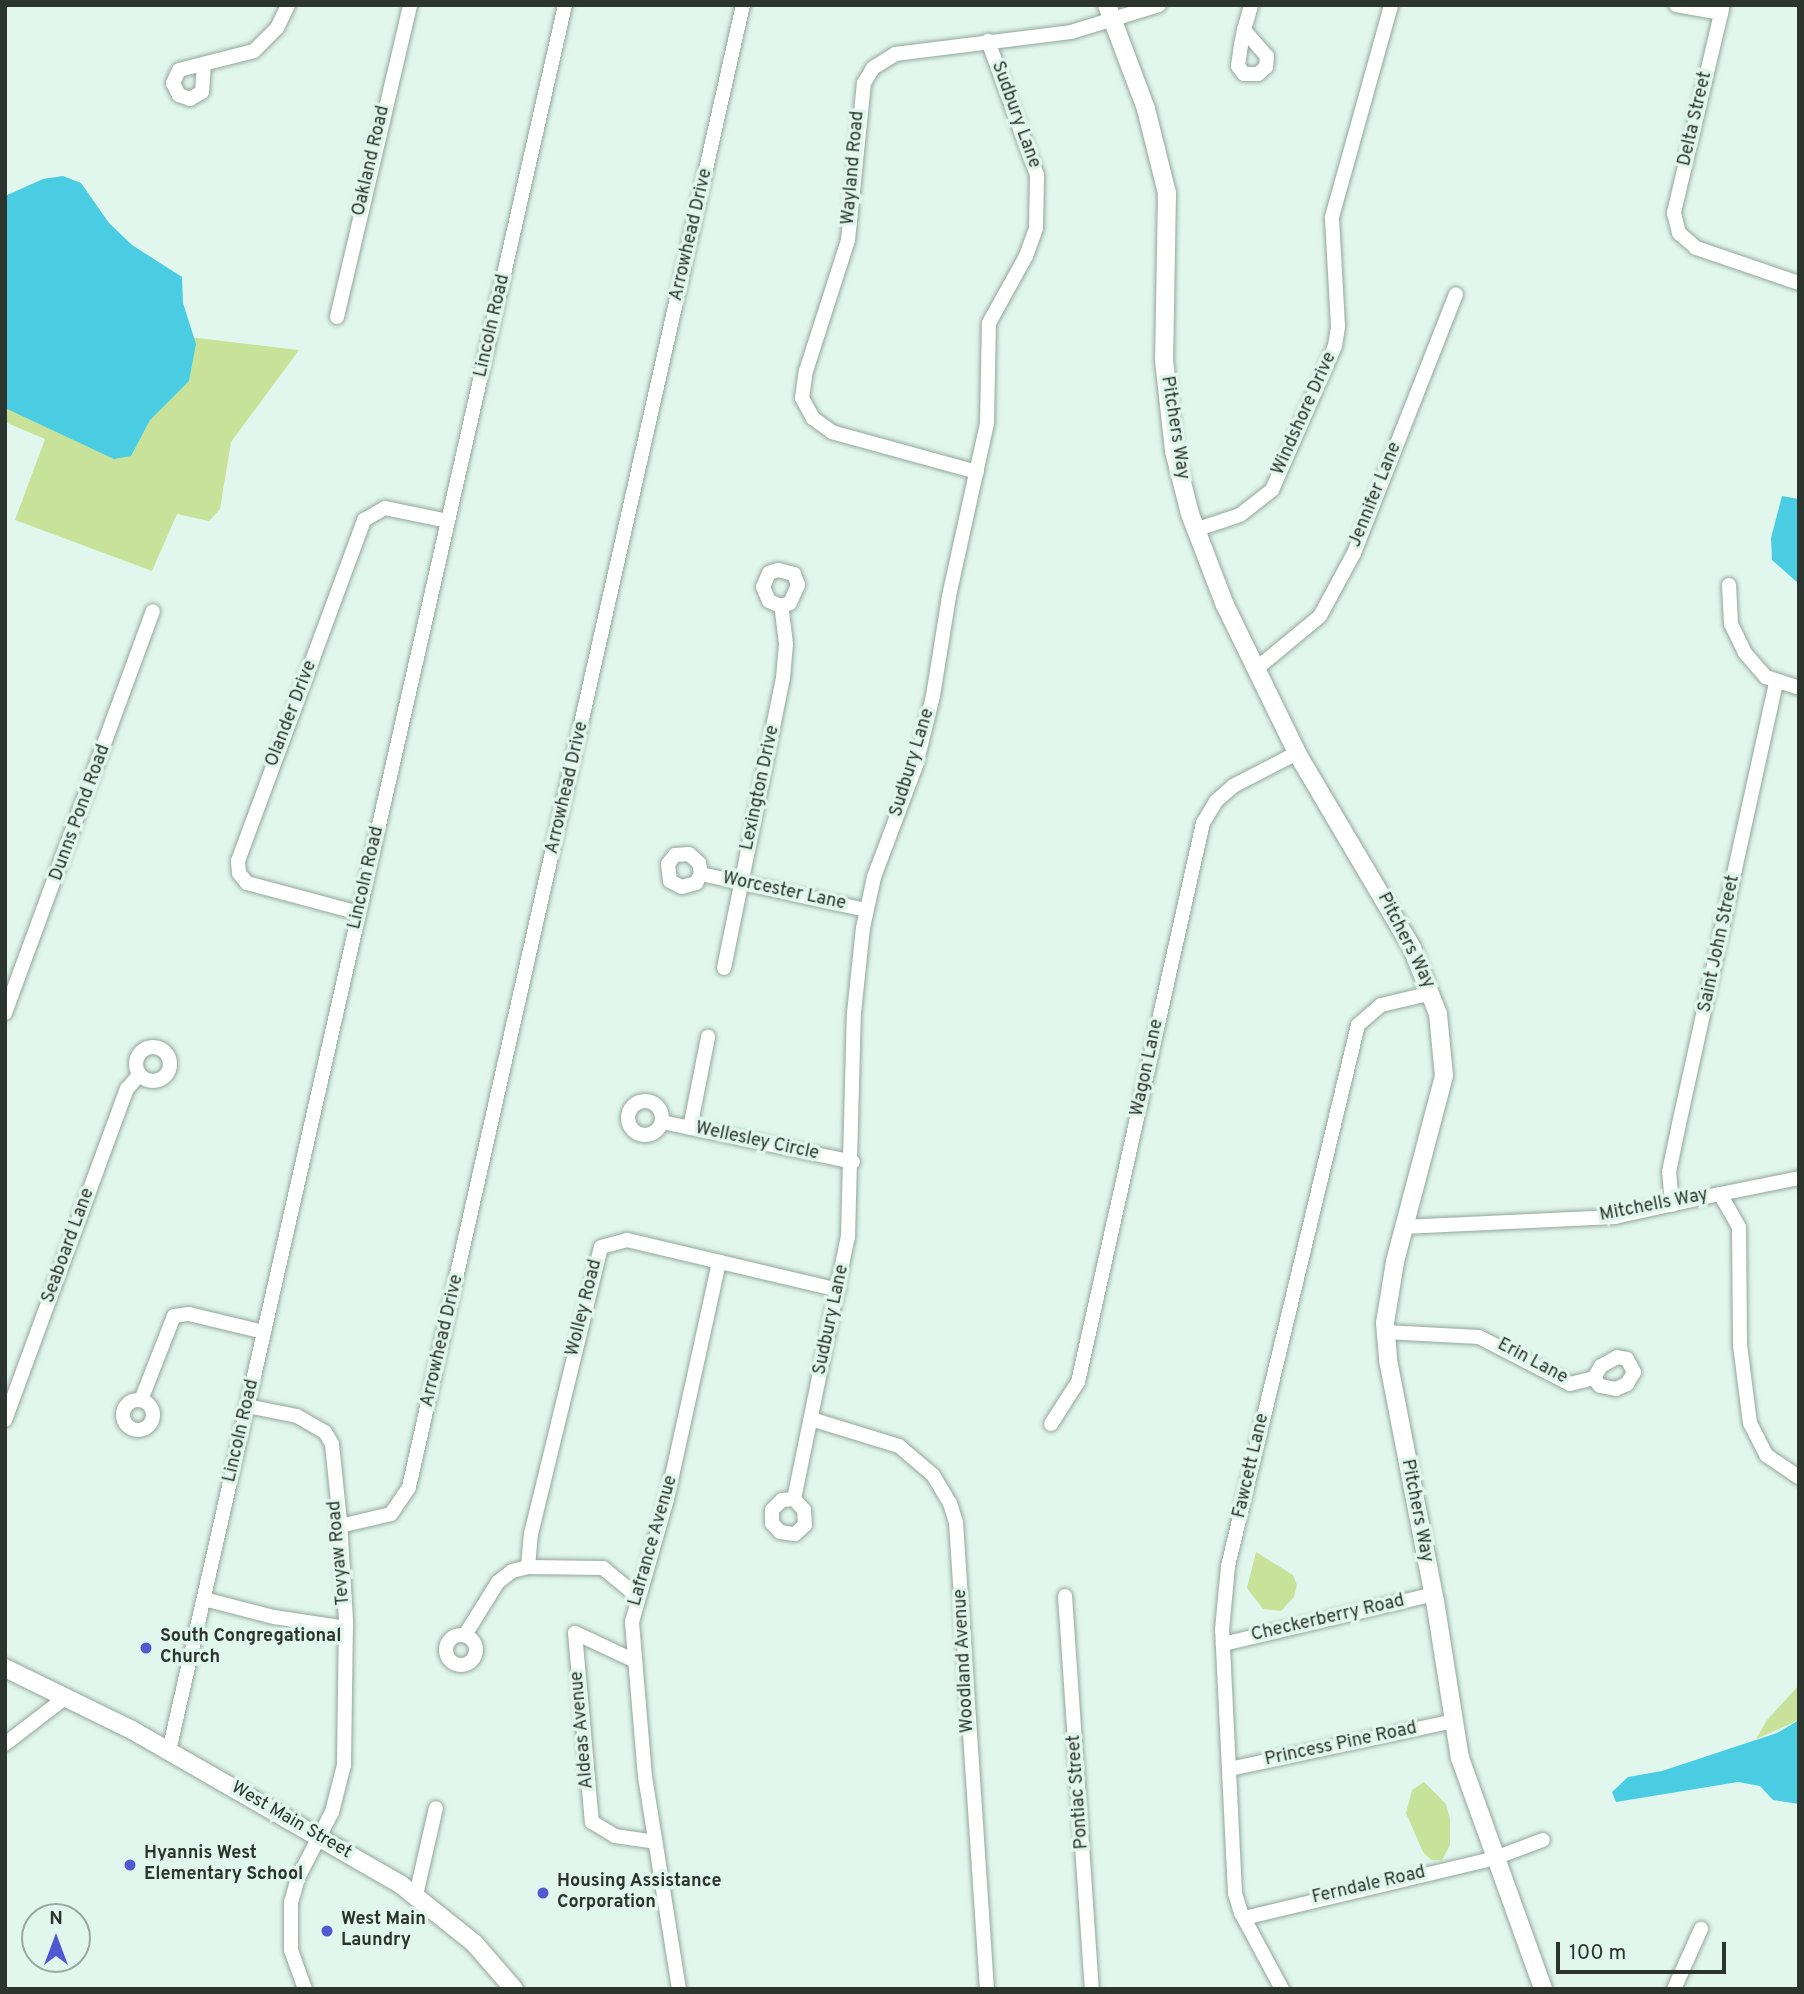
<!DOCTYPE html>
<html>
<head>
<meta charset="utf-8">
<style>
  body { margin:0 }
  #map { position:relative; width:1804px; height:1994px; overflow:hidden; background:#e1f6ed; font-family:Overpass,sans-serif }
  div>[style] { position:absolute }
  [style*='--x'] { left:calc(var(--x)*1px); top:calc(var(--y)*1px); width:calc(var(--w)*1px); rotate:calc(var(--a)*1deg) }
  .green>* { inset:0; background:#c8e399 }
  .water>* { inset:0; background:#4acde3 }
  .roads { filter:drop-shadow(0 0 2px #92a69d) drop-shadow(0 0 2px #92a69d) }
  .minor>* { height:14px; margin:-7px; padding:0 7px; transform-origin:7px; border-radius:7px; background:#fff }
  .minor>.ring { margin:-7px; padding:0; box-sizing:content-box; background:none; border:14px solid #fff; border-radius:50% }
  .major>* { height:18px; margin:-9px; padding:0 9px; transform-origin:9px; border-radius:9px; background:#fff }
  .dots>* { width:19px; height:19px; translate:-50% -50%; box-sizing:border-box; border:4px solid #e1f6ed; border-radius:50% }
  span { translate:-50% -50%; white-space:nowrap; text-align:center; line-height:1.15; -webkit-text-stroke:7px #e1f6ed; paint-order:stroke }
  .street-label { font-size:18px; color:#2c3430 }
  .poi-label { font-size:18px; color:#2c3430; font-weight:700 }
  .left { translate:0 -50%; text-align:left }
  .frame { position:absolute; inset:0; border:7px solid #2c3430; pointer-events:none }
  .north { position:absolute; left:21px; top:1903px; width:70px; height:70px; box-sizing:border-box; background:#e1f6ed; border:2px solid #99a8a1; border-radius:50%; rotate:0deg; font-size:19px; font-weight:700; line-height:28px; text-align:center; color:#2c3430 }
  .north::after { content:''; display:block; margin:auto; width:24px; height:32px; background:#5159d0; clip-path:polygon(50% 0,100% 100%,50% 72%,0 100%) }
  .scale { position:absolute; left:1556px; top:1942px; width:170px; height:32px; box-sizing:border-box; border:4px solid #2c3430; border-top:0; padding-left:9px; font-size:21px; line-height:24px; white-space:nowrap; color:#2c3430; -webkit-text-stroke:5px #e1f6ed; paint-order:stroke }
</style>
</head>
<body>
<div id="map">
  <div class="green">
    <div style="clip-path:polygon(5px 241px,164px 334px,299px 350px,231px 442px,220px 509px,209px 521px,177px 514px,152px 571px,15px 520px,45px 439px,5px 422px)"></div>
    <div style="clip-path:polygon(1256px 1552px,1293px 1575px,1297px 1585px,1294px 1597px,1281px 1611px,1263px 1609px,1247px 1588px)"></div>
    <div style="clip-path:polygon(1799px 1685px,1799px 1720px,1756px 1739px,1767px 1720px)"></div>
    <div style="clip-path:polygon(1424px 1782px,1446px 1804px,1450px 1819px,1450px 1845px,1442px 1860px,1431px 1860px,1423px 1852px,1406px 1813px,1412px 1790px)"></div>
  </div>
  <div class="water">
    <div style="clip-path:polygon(63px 176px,81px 183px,109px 223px,132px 245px,182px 277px,183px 303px,196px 344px,189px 381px,150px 420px,131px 456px,114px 459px,5px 408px,5px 196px,43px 179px)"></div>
    <div style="clip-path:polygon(1782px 496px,1799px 499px,1799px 584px,1772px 560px,1771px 538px)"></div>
    <div style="clip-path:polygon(1799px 1720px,1799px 1804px,1773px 1800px,1760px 1786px,1738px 1782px,1616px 1802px,1612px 1792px,1628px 1777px,1662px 1771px,1777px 1733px)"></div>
  </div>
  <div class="roads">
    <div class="minor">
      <div style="--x:1676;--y:5;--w:46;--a:10.1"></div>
      <div style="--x:1723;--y:5;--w:214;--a:103.3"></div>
      <div style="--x:1674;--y:213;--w:21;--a:76"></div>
      <div style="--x:1679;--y:233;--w:23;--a:41"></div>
      <div style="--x:1696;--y:248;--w:109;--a:18.8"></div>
      <div style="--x:1244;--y:30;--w:35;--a:49"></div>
      <div style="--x:1267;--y:56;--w:11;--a:95"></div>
      <div style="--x:1266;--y:67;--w:11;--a:139"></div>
      <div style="--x:1258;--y:74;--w:14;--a:180"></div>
      <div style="--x:1244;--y:74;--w:10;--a:-127"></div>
      <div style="--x:1238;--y:66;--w:21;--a:-82"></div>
      <div style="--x:1241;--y:45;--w:15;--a:-79"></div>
      <div style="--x:1244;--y:30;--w:26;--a:-74"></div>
      <div style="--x:204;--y:64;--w:28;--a:94"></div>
      <div style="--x:202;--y:92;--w:14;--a:150"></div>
      <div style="--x:190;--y:99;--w:12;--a:-160"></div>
      <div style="--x:179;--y:95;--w:13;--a:-117"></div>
      <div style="--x:173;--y:83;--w:14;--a:-65"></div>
      <div style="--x:179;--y:70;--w:77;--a:-14.2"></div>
      <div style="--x:254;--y:51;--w:33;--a:-45"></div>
      <div style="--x:277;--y:28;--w:25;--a:-64"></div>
      <div style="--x:337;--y:317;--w:320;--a:-76.8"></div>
      <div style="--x:977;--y:472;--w:150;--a:-164.6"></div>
      <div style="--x:832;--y:432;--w:24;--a:-144"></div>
      <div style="--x:813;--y:418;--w:23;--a:-119"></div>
      <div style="--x:802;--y:398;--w:27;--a:-82"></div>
      <div style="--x:806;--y:371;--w:138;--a:-72.2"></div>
      <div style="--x:848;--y:240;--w:158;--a:-84.2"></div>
      <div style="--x:864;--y:83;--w:17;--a:-59"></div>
      <div style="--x:873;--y:68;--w:26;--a:-32"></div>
      <div style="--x:895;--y:54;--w:177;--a:-7.1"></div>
      <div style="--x:1071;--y:32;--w:92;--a:-17.1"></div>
      <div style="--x:1195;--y:530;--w:47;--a:-18.4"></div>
      <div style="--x:1240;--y:515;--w:41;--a:-38"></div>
      <div style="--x:1272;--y:490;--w:157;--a:-66.4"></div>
      <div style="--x:1335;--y:346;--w:20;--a:-81"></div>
      <div style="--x:1338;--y:326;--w:109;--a:-93.2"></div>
      <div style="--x:1332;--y:217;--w:220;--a:-74.4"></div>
      <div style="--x:1729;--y:585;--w:39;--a:87"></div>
      <div style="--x:1731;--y:624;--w:32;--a:64"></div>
      <div style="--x:1745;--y:653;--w:32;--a:49"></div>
      <div style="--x:1766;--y:677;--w:35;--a:18"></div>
      <div style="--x:1256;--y:669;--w:83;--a:-39.6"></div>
      <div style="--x:1320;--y:616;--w:72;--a:-61.6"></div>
      <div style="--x:1354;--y:553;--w:278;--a:-68.5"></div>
      <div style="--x:701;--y:874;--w:11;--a:-100"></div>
      <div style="--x:699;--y:863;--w:13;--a:-138"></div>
      <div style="--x:689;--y:854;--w:14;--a:176"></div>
      <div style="--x:675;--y:855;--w:11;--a:128"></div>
      <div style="--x:668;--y:864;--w:17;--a:83"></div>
      <div style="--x:670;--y:881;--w:13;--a:27"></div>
      <div style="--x:682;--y:887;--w:15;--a:-16"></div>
      <div style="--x:696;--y:883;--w:10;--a:-61"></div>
      <div style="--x:701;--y:874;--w:169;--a:12.3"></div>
      <div style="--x:359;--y:913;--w:116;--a:-165"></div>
      <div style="--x:247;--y:883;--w:13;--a:-129"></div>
      <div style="--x:239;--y:873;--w:12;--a:-95"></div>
      <div style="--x:238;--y:861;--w:364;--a:-69.7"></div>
      <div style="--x:364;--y:520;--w:24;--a:-30"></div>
      <div style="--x:385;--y:508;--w:64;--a:11.7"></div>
      <div style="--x:724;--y:968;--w:296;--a:-78.5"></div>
      <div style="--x:783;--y:678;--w:34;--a:-85"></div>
      <div style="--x:786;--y:644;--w:38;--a:-97"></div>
      <div style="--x:781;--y:606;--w:9;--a:-18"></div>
      <div style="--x:790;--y:603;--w:20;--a:-66"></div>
      <div style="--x:798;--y:585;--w:12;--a:-110"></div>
      <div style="--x:794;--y:574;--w:16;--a:-166"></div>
      <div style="--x:778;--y:570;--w:9;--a:162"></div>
      <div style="--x:769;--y:573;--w:15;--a:113"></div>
      <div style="--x:763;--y:587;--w:15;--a:67"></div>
      <div style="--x:769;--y:601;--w:13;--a:23"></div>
      <div style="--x:5;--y:1013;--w:428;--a:-69.8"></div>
      <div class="ring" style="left:136px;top:1047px;width:20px;height:20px"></div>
      <div class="ring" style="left:628px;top:1101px;width:20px;height:20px"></div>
      <div style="--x:662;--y:1122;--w:195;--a:11.8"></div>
      <div style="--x:690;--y:1128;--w:93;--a:-78.8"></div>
      <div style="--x:1720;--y:1194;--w:81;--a:-11.4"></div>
      <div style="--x:1672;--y:1205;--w:33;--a:-95"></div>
      <div style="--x:1669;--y:1172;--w:49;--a:-78.2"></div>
      <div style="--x:1679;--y:1124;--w:452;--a:-77.6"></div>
      <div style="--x:1403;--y:1227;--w:212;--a:-2.7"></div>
      <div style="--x:1615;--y:1217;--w:107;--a:-12.4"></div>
      <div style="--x:1720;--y:1194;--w:38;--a:60"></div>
      <div style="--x:1739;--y:1227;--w:118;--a:89.5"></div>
      <div style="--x:1740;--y:1345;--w:79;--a:82.7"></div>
      <div style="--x:1750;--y:1423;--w:36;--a:63"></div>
      <div style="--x:1766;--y:1455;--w:40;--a:34"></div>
      <div style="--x:1385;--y:1332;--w:94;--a:3"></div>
      <div style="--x:1479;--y:1337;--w:102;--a:27.3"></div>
      <div style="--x:1570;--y:1384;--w:25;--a:-14"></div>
      <div style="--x:1594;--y:1378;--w:14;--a:-60"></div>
      <div style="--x:1601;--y:1366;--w:18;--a:-29"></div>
      <div style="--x:1617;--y:1357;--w:10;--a:11"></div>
      <div style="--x:1627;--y:1359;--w:15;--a:62"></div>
      <div style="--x:1634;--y:1372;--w:14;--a:120"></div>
      <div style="--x:1627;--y:1384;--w:12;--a:156"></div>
      <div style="--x:1616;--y:1389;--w:16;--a:-169"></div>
      <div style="--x:1600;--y:1386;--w:10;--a:-127"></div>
      <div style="--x:141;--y:1400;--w:90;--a:-68.6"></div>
      <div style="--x:174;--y:1316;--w:15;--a:-8"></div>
      <div style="--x:189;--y:1314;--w:77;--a:13.5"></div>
      <div class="ring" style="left:123px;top:1400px;width:16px;height:16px"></div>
      <div style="--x:247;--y:1406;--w:51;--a:11.3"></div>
      <div style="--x:297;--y:1416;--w:32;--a:30"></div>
      <div style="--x:325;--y:1432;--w:14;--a:60"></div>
      <div style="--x:332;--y:1444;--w:78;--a:84.1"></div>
      <div style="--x:340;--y:1522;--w:98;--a:86.5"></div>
      <div style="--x:346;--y:1620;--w:145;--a:90.8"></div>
      <div style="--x:344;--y:1765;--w:49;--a:104.3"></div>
      <div style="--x:332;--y:1812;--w:74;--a:117.3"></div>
      <div style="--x:298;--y:1878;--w:25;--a:106"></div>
      <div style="--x:291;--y:1902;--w:48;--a:90"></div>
      <div style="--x:291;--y:1950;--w:41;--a:70.3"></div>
      <div style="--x:811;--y:1419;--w:92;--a:17.1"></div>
      <div style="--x:899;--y:1446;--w:45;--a:40.5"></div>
      <div style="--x:933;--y:1475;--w:33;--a:59"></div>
      <div style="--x:950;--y:1503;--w:21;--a:73"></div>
      <div style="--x:956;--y:1523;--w:467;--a:86.2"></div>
      <div style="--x:5;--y:1420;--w:353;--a:-69.8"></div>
      <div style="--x:127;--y:1089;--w:18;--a:-49"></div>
      <div style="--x:1051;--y:1424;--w:50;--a:-57.3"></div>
      <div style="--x:1078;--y:1382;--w:573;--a:-77.4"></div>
      <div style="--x:1203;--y:823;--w:26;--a:-59"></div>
      <div style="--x:1216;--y:801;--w:23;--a:-41"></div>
      <div style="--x:1233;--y:786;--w:72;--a:-27.3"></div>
      <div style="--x:794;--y:1499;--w:12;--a:175"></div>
      <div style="--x:782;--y:1500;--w:14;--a:135"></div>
      <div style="--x:772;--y:1510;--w:13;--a:90"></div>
      <div style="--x:772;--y:1523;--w:12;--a:48"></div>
      <div style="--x:780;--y:1532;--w:15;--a:8"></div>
      <div style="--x:795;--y:1534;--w:13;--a:-42"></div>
      <div style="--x:805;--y:1525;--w:15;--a:-94"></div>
      <div style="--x:804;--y:1510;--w:15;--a:-132"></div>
      <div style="--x:794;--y:1499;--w:268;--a:-78.4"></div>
      <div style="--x:848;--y:1237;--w:224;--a:-88.5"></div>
      <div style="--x:854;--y:1013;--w:85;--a:-84"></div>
      <div style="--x:863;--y:928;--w:52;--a:-77.8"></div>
      <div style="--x:874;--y:877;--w:120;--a:-69.4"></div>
      <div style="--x:916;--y:765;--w:71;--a:-76.2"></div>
      <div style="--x:933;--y:696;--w:101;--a:-80.9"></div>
      <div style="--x:949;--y:596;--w:177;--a:-77.6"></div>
      <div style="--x:987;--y:423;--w:100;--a:-88.9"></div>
      <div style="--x:989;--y:323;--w:77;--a:-61.1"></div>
      <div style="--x:1026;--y:256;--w:30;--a:-70"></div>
      <div style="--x:1036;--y:228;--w:53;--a:-88.9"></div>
      <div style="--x:1037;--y:175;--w:143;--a:-110.1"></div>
      <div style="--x:340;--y:1526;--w:52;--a:-13.2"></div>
      <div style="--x:391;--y:1514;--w:32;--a:-56"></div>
      <div style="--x:409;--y:1487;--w:1519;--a:-77.3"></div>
      <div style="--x:528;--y:1567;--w:33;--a:-85"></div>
      <div style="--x:531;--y:1534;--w:295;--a:-76.3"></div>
      <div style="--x:601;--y:1247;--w:27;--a:-15"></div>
      <div style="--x:627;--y:1240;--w:217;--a:13.3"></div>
      <div style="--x:1065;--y:1596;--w:394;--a:86.1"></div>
      <div style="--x:204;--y:1599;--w:72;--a:14.4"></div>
      <div style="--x:274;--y:1617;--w:73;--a:8.7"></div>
      <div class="ring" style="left:446px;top:1635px;width:16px;height:16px"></div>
      <div style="--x:465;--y:1635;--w:62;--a:-58.1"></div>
      <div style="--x:498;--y:1582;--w:18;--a:-38"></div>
      <div style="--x:512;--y:1571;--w:16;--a:-14"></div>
      <div style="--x:528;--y:1567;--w:75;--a:0.8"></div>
      <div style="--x:603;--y:1568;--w:45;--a:39.6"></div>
      <div style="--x:1223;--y:1644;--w:217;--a:-13.3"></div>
      <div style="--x:633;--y:1660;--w:64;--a:-155"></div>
      <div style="--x:575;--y:1633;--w:190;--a:84.9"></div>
      <div style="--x:592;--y:1822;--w:27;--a:31"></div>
      <div style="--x:615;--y:1836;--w:41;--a:8.3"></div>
      <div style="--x:5;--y:1744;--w:77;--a:-37.6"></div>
      <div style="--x:169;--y:1751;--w:1790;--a:-77.22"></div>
      <div style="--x:1230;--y:1769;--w:228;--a:-12.1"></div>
      <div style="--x:416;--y:1895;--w:89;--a:-77.1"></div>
      <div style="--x:1244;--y:1918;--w:258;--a:-13.4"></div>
      <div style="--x:1495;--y:1858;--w:51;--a:-20.6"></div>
      <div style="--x:679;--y:1989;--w:215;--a:-99.1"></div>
      <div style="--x:645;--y:1777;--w:156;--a:-94.8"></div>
      <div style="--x:632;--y:1622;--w:128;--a:-74.1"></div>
      <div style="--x:667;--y:1499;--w:243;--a:-77.6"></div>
      <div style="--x:1282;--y:1989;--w:86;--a:-118.3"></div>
      <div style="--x:1241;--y:1913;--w:21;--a:-107"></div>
      <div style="--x:1235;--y:1893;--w:263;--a:-92.8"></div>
      <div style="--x:1222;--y:1630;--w:64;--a:-84.6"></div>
      <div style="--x:1228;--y:1566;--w:556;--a:-76.49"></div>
      <div style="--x:1358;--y:1025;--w:30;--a:-41"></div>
      <div style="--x:1381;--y:1005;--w:52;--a:-13.2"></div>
      <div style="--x:1674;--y:1989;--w:66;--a:-65.8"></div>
    </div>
    <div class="major">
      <div style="--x:1107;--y:5;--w:111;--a:69.4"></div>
      <div style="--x:1146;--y:109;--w:87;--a:76"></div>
      <div style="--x:1167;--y:193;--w:167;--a:91"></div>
      <div style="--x:1164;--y:360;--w:92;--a:83.7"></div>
      <div style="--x:1174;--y:451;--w:65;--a:75.7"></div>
      <div style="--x:1190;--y:514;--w:97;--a:69"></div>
      <div style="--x:1225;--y:605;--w:167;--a:64"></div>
      <div style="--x:1298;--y:755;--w:224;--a:59.4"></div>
      <div style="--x:1412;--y:948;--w:71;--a:68.5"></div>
      <div style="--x:1438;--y:1014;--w:62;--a:84.5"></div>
      <div style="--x:1444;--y:1076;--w:192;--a:104.8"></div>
      <div style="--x:1395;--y:1262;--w:62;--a:99.3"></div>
      <div style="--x:1385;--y:1323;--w:37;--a:85"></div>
      <div style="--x:1388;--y:1360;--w:246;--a:79"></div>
      <div style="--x:1435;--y:1601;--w:159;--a:81"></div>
      <div style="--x:1460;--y:1758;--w:245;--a:70.2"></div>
      <div style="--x:5;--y:1668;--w:141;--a:26"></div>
      <div style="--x:132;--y:1730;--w:309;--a:29.9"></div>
      <div style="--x:400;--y:1884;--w:95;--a:38.6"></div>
      <div style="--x:474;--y:1943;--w:61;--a:49"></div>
    </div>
  </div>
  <div class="dots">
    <div style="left:146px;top:1648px;background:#5159d0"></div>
    <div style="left:130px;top:1865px;background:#5159d0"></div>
    <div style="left:543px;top:1893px;background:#5159d0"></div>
    <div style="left:327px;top:1931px;background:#5159d0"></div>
  </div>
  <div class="street-label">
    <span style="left:1015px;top:115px;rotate:70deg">Sudbury Lane</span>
    <span style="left:1696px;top:119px;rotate:-77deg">Delta Street</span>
    <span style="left:372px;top:161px;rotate:-77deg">Oakland Road</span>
    <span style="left:854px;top:168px;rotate:-85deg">Wayland Road</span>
    <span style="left:692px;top:235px;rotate:-77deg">Arrowhead Drive</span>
    <span style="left:493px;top:326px;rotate:-77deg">Lincoln Road</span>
    <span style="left:1305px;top:414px;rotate:-66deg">Windshore Drive</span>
    <span style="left:1174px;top:428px;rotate:81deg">Pitchers Way</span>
    <span style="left:1376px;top:495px;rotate:-68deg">Jennifer Lane</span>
    <span style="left:292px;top:714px;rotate:-69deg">Olander Drive</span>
    <span style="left:913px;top:763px;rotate:-73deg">Sudbury Lane</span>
    <span style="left:568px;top:788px;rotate:-77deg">Arrowhead Drive</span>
    <span style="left:761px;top:788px;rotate:-78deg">Lexington Drive</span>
    <span style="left:81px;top:813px;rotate:-70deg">Dunns Pond Road</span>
    <span style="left:367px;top:878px;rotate:-77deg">Lincoln Road</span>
    <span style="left:784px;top:892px;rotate:12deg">Worcester Lane</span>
    <span style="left:1405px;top:941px;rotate:63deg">Pitchers Way</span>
    <span style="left:1720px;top:944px;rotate:-78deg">Saint John Street</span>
    <span style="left:1148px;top:1068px;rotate:-78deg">Wagon Lane</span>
    <span style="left:757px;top:1142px;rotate:12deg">Wellesley Circle</span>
    <span style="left:1654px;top:1206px;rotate:-11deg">Mitchells Way</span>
    <span style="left:69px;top:1246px;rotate:-70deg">Seaboard Lane</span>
    <span style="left:585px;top:1308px;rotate:-76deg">Wolley Road</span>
    <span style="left:832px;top:1320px;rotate:-78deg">Sudbury Lane</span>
    <span style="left:443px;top:1341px;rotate:-77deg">Arrowhead Drive</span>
    <span style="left:1532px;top:1362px;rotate:28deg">Erin Lane</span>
    <span style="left:242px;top:1431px;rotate:-77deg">Lincoln Road</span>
    <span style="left:1252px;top:1466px;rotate:-77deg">Fawcett Lane</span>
    <span style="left:1416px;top:1511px;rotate:79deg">Pitchers Way</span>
    <span style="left:654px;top:1541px;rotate:-74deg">Lafrance Avenue</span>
    <span style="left:340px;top:1553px;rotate:-95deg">Tevyaw Road</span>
    <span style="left:1328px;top:1619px;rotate:-13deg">Checkerberry Road</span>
    <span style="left:965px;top:1661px;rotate:-93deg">Woodland Avenue</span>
    <span style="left:583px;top:1730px;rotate:-95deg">Aldeas Avenue</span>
    <span style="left:1341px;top:1745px;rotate:-12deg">Princess Pine Road</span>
    <span style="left:1079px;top:1792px;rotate:-94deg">Pontiac Street</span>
    <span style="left:291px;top:1821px;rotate:30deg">West Main Street</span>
    <span style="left:1369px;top:1886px;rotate:-13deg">Ferndale Road</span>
  </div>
  <div class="poi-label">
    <span class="left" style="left:160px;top:1648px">South Congregational<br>Church</span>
    <span class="left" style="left:144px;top:1865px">Hyannis West<br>Elementary School</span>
    <span class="left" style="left:557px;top:1893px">Housing Assistance<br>Corporation</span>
    <span class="left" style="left:341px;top:1931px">West Main<br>Laundry</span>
  </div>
  <div class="frame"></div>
  <div class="north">N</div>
  <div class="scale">100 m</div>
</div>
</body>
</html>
